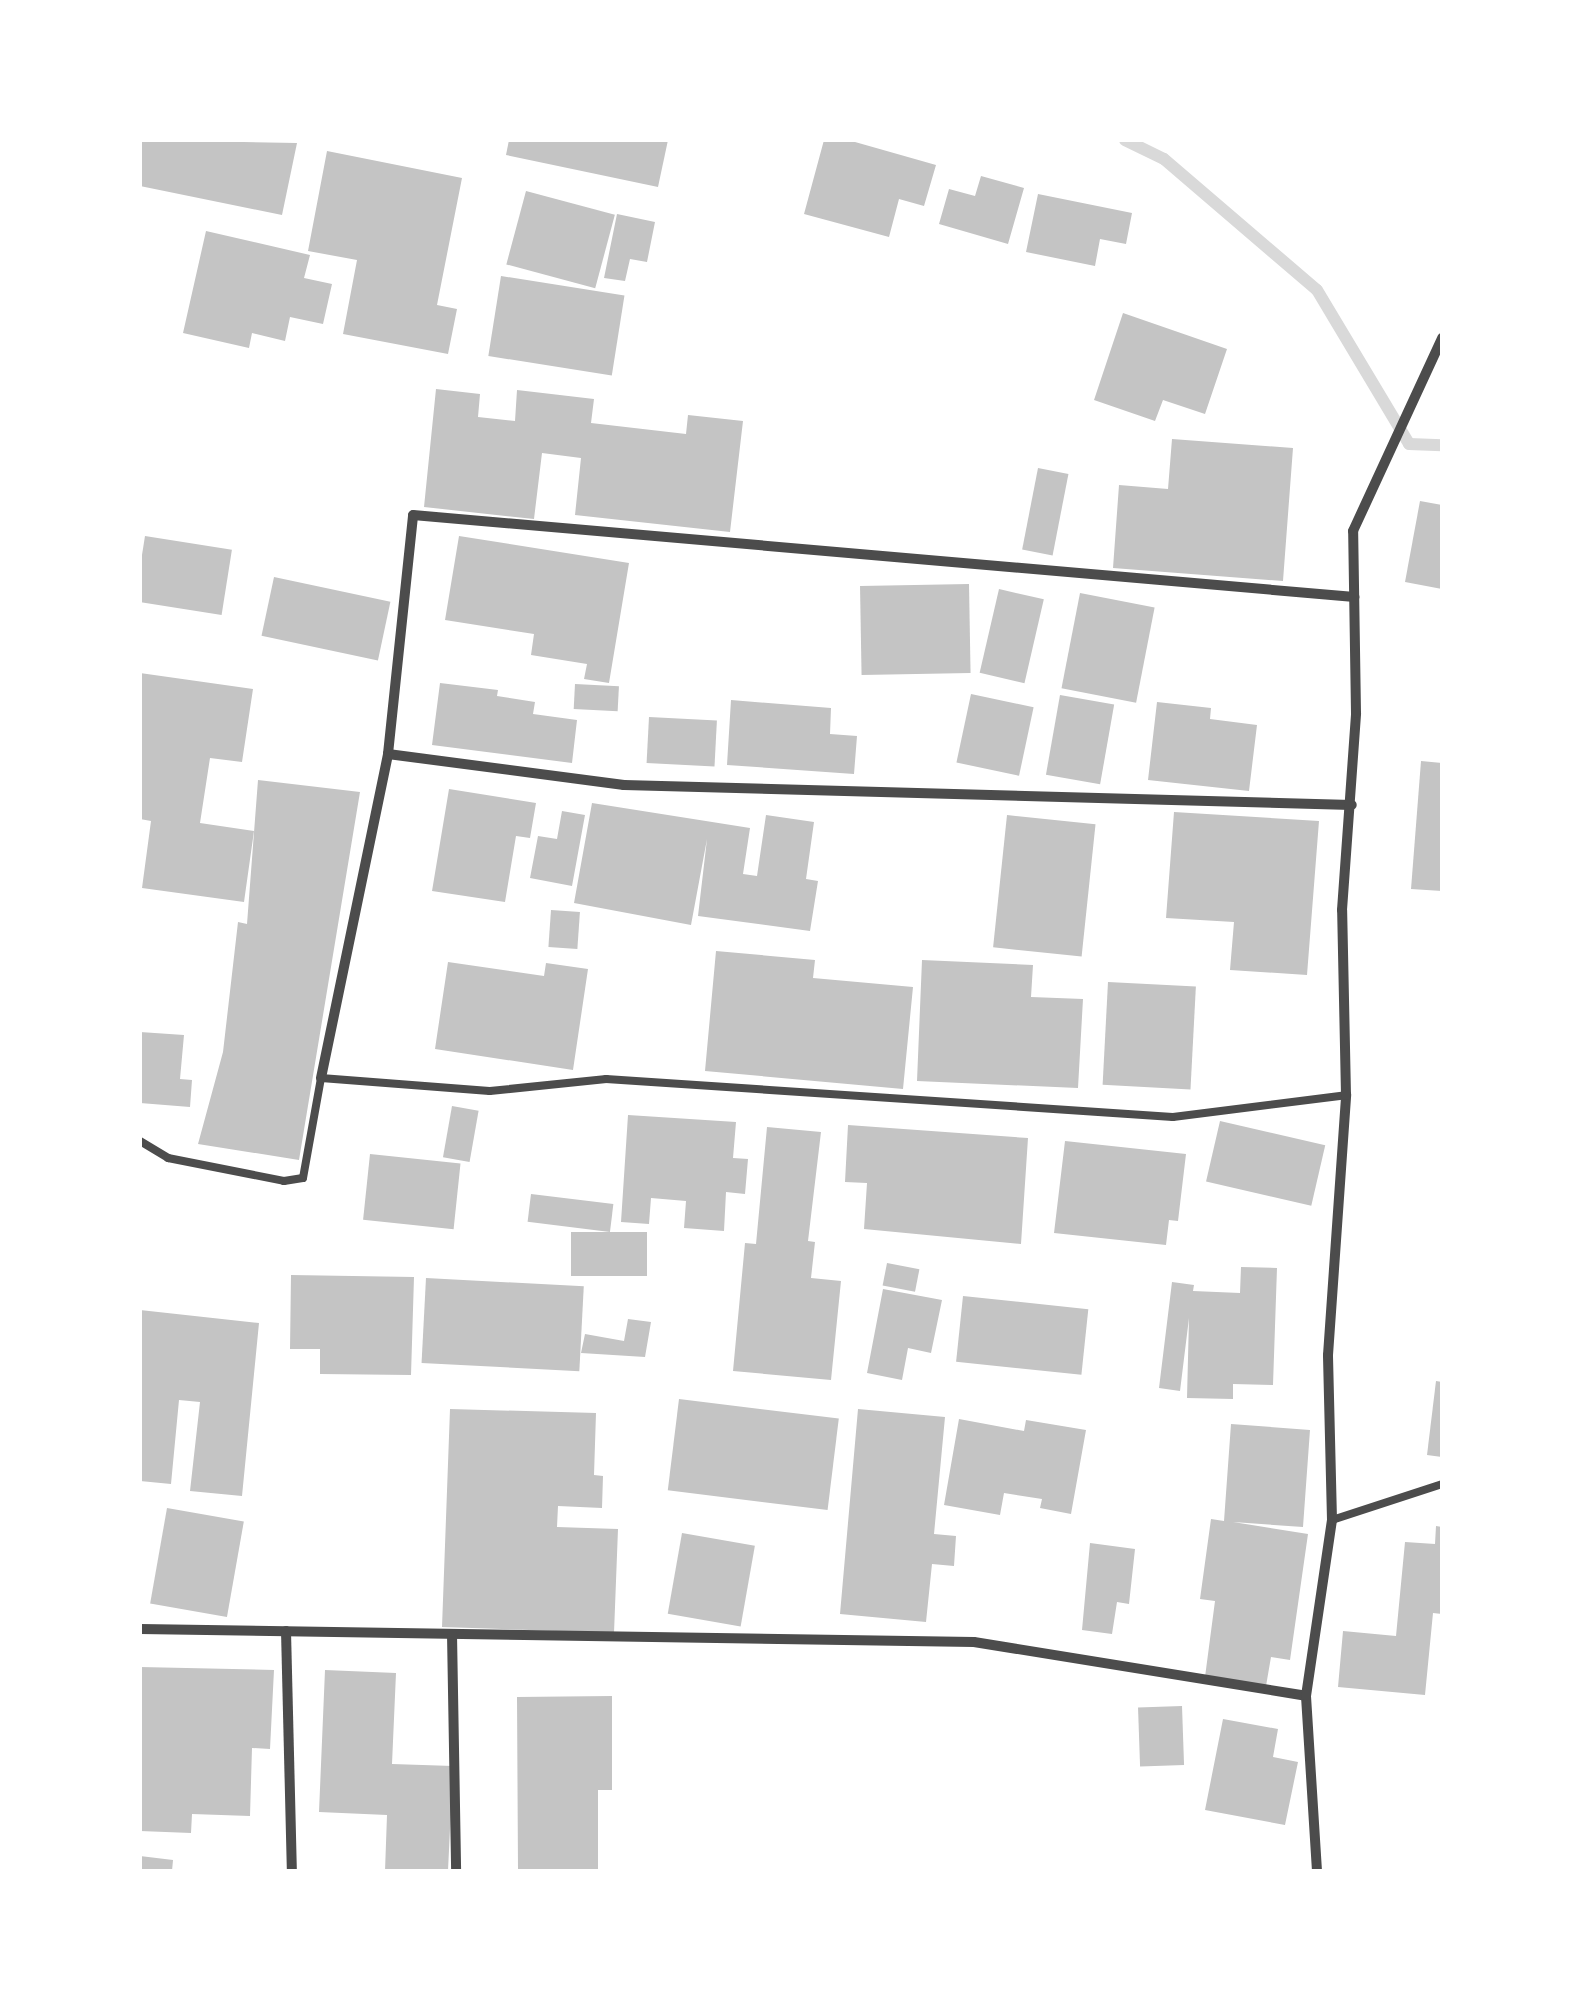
<!DOCTYPE html>
<html>
<head>
<meta charset="utf-8">
<style>
  body { margin:0 }
  #map { position:relative; width:1582px; height:2011px; overflow:hidden; background:#fff; font-family:Jost,sans-serif }
  div>[style] { position:absolute }
  [style*='--x'] { left:calc(var(--x)*1px); top:calc(var(--y)*1px); width:calc(var(--w)*1px); rotate:calc(var(--a)*1deg) }
  .stream>* { height:12px; margin:-6px; padding:0 6px; transform-origin:6px; border-radius:6px; background:#d9d9d9 }
  .building>* { inset:0; background:#c4c4c4; transform-origin:0 0 }
  .service>* { height:8px; margin:-4px; padding:0 4px; transform-origin:4px; border-radius:4px; background:#4c4c4c }
  .minor>* { height:10px; margin:-5px; padding:0 5px; transform-origin:5px; border-radius:5px; background:#4c4c4c }
  span { translate:-50% -50%; white-space:nowrap; text-align:center; line-height:1.15; -webkit-text-stroke:10px #fff; paint-order:stroke }
  .frame { position:absolute; inset:0; border:142px solid #fff; pointer-events:none }
</style>
</head>
<body>
<div id="map">
  <div class="stream">
    <div style="--x:1125;--y:140;--w:43;--a:26"></div>
    <div style="--x:1164;--y:159;--w:201;--a:40.6"></div>
    <div style="--x:1317;--y:290;--w:179;--a:59.1"></div>
    <div style="--x:1409;--y:444;--w:33;--a:2"></div>
  </div>
  <div class="building">
    <div style="clip-path:polygon(140px 140px,297px 143px,282px 215px,140px 186px)"></div>
    <div style="clip-path:polygon(509px 140px,668px 140px,658px 187px,506px 155px)"></div>
    <div style="clip-path:polygon(824px 140px,848px 140px,936px 165px,924px 206px,899px 199px,889px 237px,804px 214px)"></div>
    <div style="clip-path:polygon(327px 151px,462px 178px,437px 305px,457px 309px,448px 354px,343px 334px,357px 260px,308px 251px)"></div>
    <div style="clip-path:polygon(981px 176px,1024px 188px,1008px 244px,939px 224px,949px 189px,975px 196px)"></div>
    <div style="left:526px;top:191px;width:92px;height:76px;rotate:15deg"></div>
    <div style="clip-path:polygon(1038px 194px,1132px 213px,1126px 244px,1100px 239px,1095px 266px,1026px 252px)"></div>
    <div style="clip-path:polygon(617px 214px,655px 222px,647px 262px,630px 259px,625px 281px,604px 278px)"></div>
    <div style="clip-path:polygon(206px 231px,310px 255px,304px 278px,332px 284px,323px 324px,290px 317px,285px 341px,252px 333px,249px 348px,183px 333px)"></div>
    <div style="left:501px;top:276px;width:125px;height:81px;rotate:9deg"></div>
    <div style="clip-path:polygon(1123px 313px,1227px 349px,1205px 414px,1163px 400px,1155px 421px,1094px 400px)"></div>
    <div style="clip-path:polygon(436px 389px,480px 394px,478px 417px,515px 421px,517px 390px,594px 399px,591px 423px,686px 434px,688px 415px,743px 421px,730px 532px,575px 515px,581px 458px,542px 453px,534px 519px,424px 507px)"></div>
    <div style="clip-path:polygon(1172px 439px,1293px 448px,1283px 581px,1113px 568px,1119px 485px,1168px 489px)"></div>
    <div style="left:1038px;top:468px;width:31px;height:83px;rotate:11deg"></div>
    <div style="clip-path:polygon(1420px 501px,1442px 505px,1442px 589px,1405px 582px)"></div>
    <div style="left:145px;top:536px;width:88px;height:66px;rotate:9deg"></div>
    <div style="clip-path:polygon(459px 536px,629px 563px,609px 683px,584px 679px,587px 664px,531px 655px,534px 634px,445px 620px)"></div>
    <div style="left:274px;top:577px;width:119px;height:60px;rotate:12deg"></div>
    <div style="left:969px;top:584px;width:89px;height:109px;rotate:89deg"></div>
    <div style="left:999px;top:589px;width:46px;height:86px;rotate:13deg"></div>
    <div style="left:1080px;top:593px;width:76px;height:97px;rotate:11deg"></div>
    <div style="clip-path:polygon(140px 673px,253px 689px,242px 762px,210px 758px,200px 823px,254px 831px,244px 902px,142px 888px,151px 821px,140px 819px)"></div>
    <div style="clip-path:polygon(440px 683px,498px 690px,497px 696px,535px 702px,533px 714px,577px 720px,572px 763px,432px 745px)"></div>
    <div style="left:575px;top:684px;width:44px;height:25px;rotate:3deg"></div>
    <div style="left:971px;top:694px;width:64px;height:70px;rotate:12deg"></div>
    <div style="left:1060px;top:695px;width:55px;height:81px;rotate:10deg"></div>
    <div style="clip-path:polygon(731px 700px,831px 708px,830px 734px,857px 736px,854px 774px,727px 765px)"></div>
    <div style="clip-path:polygon(1157px 702px,1211px 708px,1210px 719px,1257px 725px,1249px 791px,1148px 780px)"></div>
    <div style="left:649px;top:717px;width:68px;height:46px;rotate:3deg"></div>
    <div style="clip-path:polygon(1421px 761px,1442px 763px,1442px 891px,1411px 889px)"></div>
    <div style="clip-path:polygon(258px 780px,360px 792px,299px 1160px,198px 1144px,223px 1052px,238px 922px,247px 924px)"></div>
    <div style="clip-path:polygon(449px 789px,536px 803px,530px 838px,516px 836px,505px 902px,432px 891px)"></div>
    <div style="clip-path:polygon(592px 803px,750px 828px,743px 874px,757px 876px,766px 815px,814px 822px,806px 879px,818px 881px,810px 931px,698px 916px,707px 839px,691px 925px,574px 903px)"></div>
    <div style="clip-path:polygon(562px 811px,585px 815px,572px 886px,530px 878px,538px 836px,557px 839px)"></div>
    <div style="clip-path:polygon(1174px 812px,1319px 821px,1307px 975px,1230px 970px,1234px 922px,1166px 918px)"></div>
    <div style="left:1007px;top:815px;width:89px;height:133px;rotate:6deg"></div>
    <div style="left:551px;top:910px;width:29px;height:37px;rotate:4deg"></div>
    <div style="clip-path:polygon(716px 951px,815px 960px,813px 978px,913px 987px,903px 1089px,705px 1071px)"></div>
    <div style="clip-path:polygon(922px 960px,1033px 965px,1031px 997px,1083px 999px,1078px 1088px,917px 1081px)"></div>
    <div style="clip-path:polygon(448px 962px,544px 976px,546px 963px,588px 969px,573px 1070px,435px 1049px)"></div>
    <div style="left:1108px;top:982px;width:88px;height:103px;rotate:3deg"></div>
    <div style="clip-path:polygon(140px 1032px,184px 1035px,180px 1079px,192px 1080px,190px 1107px,140px 1103px)"></div>
    <div style="left:452px;top:1106px;width:27px;height:52px;rotate:10deg"></div>
    <div style="clip-path:polygon(628px 1115px,736px 1122px,733px 1158px,748px 1159px,745px 1194px,726px 1192px,724px 1231px,684px 1228px,686px 1201px,651px 1198px,649px 1224px,621px 1222px)"></div>
    <div style="left:1220px;top:1121px;width:108px;height:62px;rotate:13deg"></div>
    <div style="clip-path:polygon(848px 1125px,1028px 1138px,1021px 1244px,864px 1229px,867px 1183px,845px 1182px)"></div>
    <div style="clip-path:polygon(767px 1127px,821px 1132px,808px 1241px,815px 1242px,811px 1278px,841px 1281px,831px 1380px,733px 1371px,745px 1243px,756px 1244px)"></div>
    <div style="clip-path:polygon(1065px 1141px,1186px 1154px,1178px 1221px,1169px 1220px,1166px 1245px,1054px 1233px)"></div>
    <div style="left:370px;top:1154px;width:91px;height:66px;rotate:6deg"></div>
    <div style="left:531px;top:1194px;width:83px;height:28px;rotate:7deg"></div>
    <div style="left:571px;top:1232px;width:76px;height:44px"></div>
    <div style="left:887px;top:1263px;width:33px;height:23px;rotate:11deg"></div>
    <div style="clip-path:polygon(1241px 1267px,1277px 1268px,1273px 1385px,1233px 1384px,1233px 1399px,1187px 1398px,1189px 1318px,1180px 1391px,1159px 1388px,1172px 1282px,1194px 1285px,1193px 1291px,1240px 1293px)"></div>
    <div style="clip-path:polygon(291px 1275px,414px 1277px,411px 1375px,320px 1374px,320px 1349px,290px 1349px)"></div>
    <div style="left:426px;top:1278px;width:158px;height:85px;rotate:3deg"></div>
    <div style="clip-path:polygon(883px 1289px,942px 1300px,931px 1353px,908px 1348px,902px 1380px,867px 1373px)"></div>
    <div style="left:963px;top:1296px;width:126px;height:66px;rotate:6deg"></div>
    <div style="clip-path:polygon(140px 1310px,259px 1323px,242px 1496px,190px 1491px,200px 1402px,179px 1400px,171px 1484px,140px 1481px)"></div>
    <div style="clip-path:polygon(628px 1319px,651px 1322px,645px 1357px,581px 1353px,585px 1334px,624px 1341px)"></div>
    <div style="clip-path:polygon(1436px 1381px,1442px 1382px,1442px 1457px,1427px 1455px)"></div>
    <div style="left:679px;top:1399px;width:161px;height:92px;rotate:7deg"></div>
    <div style="clip-path:polygon(450px 1409px,596px 1413px,594px 1475px,603px 1476px,602px 1508px,558px 1506px,557px 1527px,618px 1529px,614px 1633px,442px 1627px)"></div>
    <div style="clip-path:polygon(858px 1409px,945px 1417px,934px 1534px,956px 1536px,954px 1566px,932px 1564px,926px 1622px,840px 1614px)"></div>
    <div style="clip-path:polygon(959px 1419px,1024px 1431px,1026px 1420px,1086px 1430px,1071px 1514px,1040px 1508px,1042px 1499px,1004px 1493px,1000px 1515px,944px 1505px)"></div>
    <div style="clip-path:polygon(1231px 1424px,1310px 1430px,1303px 1527px,1233px 1522px,1308px 1534px,1290px 1660px,1271px 1657px,1266px 1686px,1205px 1677px,1215px 1601px,1200px 1599px,1211px 1519px,1224px 1521px)"></div>
    <div style="left:167px;top:1508px;width:78px;height:97px;rotate:10deg"></div>
    <div style="clip-path:polygon(1436px 1526px,1442px 1527px,1442px 1614px,1433px 1613px,1425px 1695px,1338px 1687px,1343px 1631px,1396px 1636px,1405px 1542px,1435px 1544px)"></div>
    <div style="left:682px;top:1533px;width:74px;height:82px;rotate:10deg"></div>
    <div style="clip-path:polygon(1090px 1543px,1135px 1549px,1129px 1604px,1117px 1602px,1112px 1634px,1082px 1630px)"></div>
    <div style="clip-path:polygon(140px 1667px,274px 1670px,270px 1749px,252px 1748px,250px 1816px,192px 1814px,191px 1833px,140px 1831px)"></div>
    <div style="clip-path:polygon(325px 1670px,396px 1673px,392px 1764px,453px 1766px,448px 1871px,385px 1871px,387px 1815px,319px 1812px)"></div>
    <div style="clip-path:polygon(612px 1696px,612px 1790px,598px 1790px,598px 1871px,518px 1871px,517px 1697px)"></div>
    <div style="left:1182px;top:1706px;width:59px;height:44px;rotate:88deg"></div>
    <div style="clip-path:polygon(1223px 1719px,1278px 1729px,1273px 1757px,1298px 1762px,1285px 1825px,1205px 1810px)"></div>
    <div style="clip-path:polygon(140px 1856px,173px 1860px,172px 1871px,140px 1871px)"></div>
  </div>
  <div class="service">
    <div style="--x:140;--y:1141;--w:33;--a:31"></div>
    <div style="--x:168;--y:1158;--w:118;--a:11.2"></div>
    <div style="--x:284;--y:1181;--w:19;--a:-9"></div>
    <div style="--x:303;--y:1178;--w:102;--a:-79.8"></div>
    <div style="--x:321;--y:1078;--w:169;--a:4.4"></div>
    <div style="--x:490;--y:1091;--w:117;--a:-5.9"></div>
    <div style="--x:606;--y:1079;--w:568;--a:3.83"></div>
    <div style="--x:1173;--y:1117;--w:174;--a:-7.2"></div>
    <div style="--x:1332;--y:1520;--w:116;--a:-18.1"></div>
  </div>
  <div class="minor">
    <div style="--x:388;--y:754;--w:240;--a:-84"></div>
    <div style="--x:413;--y:515;--w:945;--a:4.98"></div>
    <div style="--x:321;--y:1078;--w:331;--a:-78.3"></div>
    <div style="--x:388;--y:754;--w:238;--a:7.5"></div>
    <div style="--x:624;--y:785;--w:728;--a:1.57"></div>
    <div style="--x:140;--y:1629;--w:834;--a:0.89"></div>
    <div style="--x:974;--y:1642;--w:336;--a:9.2"></div>
    <div style="--x:286;--y:1631;--w:240;--a:88.6"></div>
    <div style="--x:452;--y:1634;--w:237;--a:89"></div>
    <div style="--x:1317;--y:1871;--w:175;--a:-93.6"></div>
    <div style="--x:1306;--y:1696;--w:178;--a:-81.6"></div>
    <div style="--x:1332;--y:1520;--w:165;--a:-91.4"></div>
    <div style="--x:1328;--y:1355;--w:261;--a:-86"></div>
    <div style="--x:1346;--y:1095;--w:185;--a:-91.2"></div>
    <div style="--x:1342;--y:910;--w:197;--a:-85.9"></div>
    <div style="--x:1356;--y:713;--w:182;--a:-90.9"></div>
    <div style="--x:1353;--y:531;--w:213;--a:-65.2"></div>
  </div>
  <div class="frame"></div>
</div>
</body>
</html>
